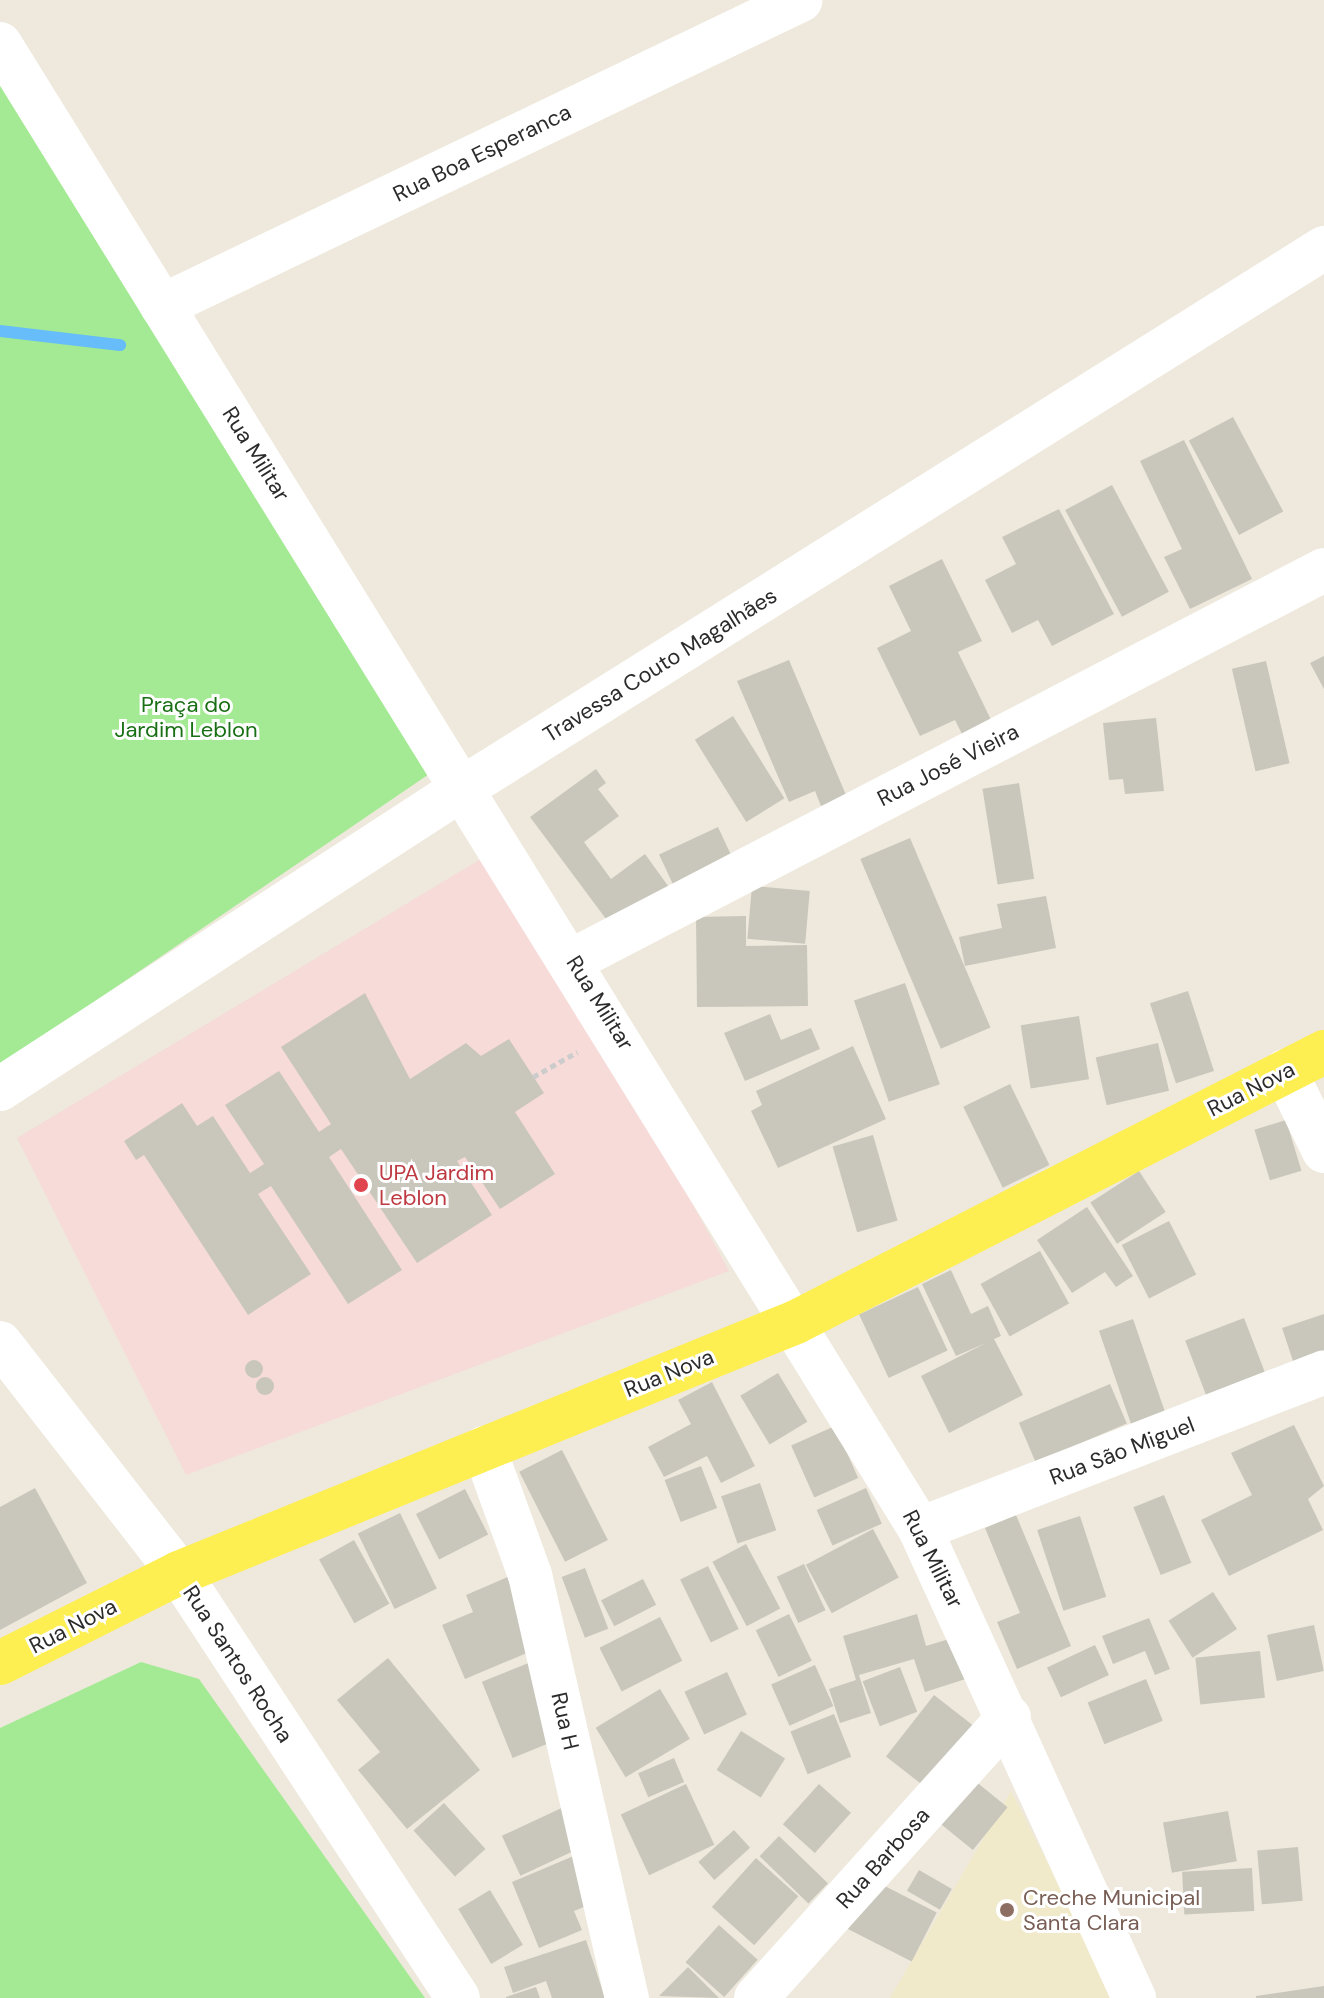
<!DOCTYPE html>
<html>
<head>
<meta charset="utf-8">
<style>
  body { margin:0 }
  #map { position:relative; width:1324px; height:1998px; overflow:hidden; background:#eee9dc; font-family:"DM Sans",sans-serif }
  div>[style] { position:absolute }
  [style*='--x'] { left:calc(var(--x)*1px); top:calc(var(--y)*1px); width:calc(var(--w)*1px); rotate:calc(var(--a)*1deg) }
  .education>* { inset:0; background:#f1eaca }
  .medical>* { inset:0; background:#f6dbd9 }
  .green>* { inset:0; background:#a4ea94 }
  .stream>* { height:12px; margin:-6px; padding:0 6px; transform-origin:6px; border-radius:6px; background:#66bdf9 }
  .building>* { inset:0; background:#c9c7bb; transform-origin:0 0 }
  .round { border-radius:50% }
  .path>* { height:5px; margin-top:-2.5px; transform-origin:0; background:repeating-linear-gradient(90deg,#ccc 0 6px,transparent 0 10px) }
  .minor>* { height:44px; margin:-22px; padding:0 22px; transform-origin:22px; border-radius:22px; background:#fff }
  .primary>* { height:44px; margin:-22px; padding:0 22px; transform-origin:22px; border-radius:22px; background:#fdee52 }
  .dots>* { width:22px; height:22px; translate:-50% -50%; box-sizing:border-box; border:4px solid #fff; border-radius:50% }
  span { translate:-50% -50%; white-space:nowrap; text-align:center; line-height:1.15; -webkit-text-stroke:6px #fff; paint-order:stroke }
  .street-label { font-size:22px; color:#2b2b2b }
  .park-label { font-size:22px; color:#196f14 }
  .health-label { font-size:22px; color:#be3a42 }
  .left { translate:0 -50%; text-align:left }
  .education-label { font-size:22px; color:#785e54 }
</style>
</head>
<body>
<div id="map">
  <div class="education">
    <div style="clip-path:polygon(1011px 1791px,1116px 1998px,890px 1998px)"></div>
  </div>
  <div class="medical">
    <div style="clip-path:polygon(499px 848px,729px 1271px,186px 1475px,17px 1138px)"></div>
  </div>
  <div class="green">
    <div style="clip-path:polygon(0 75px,438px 768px,0 1066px)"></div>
    <div style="clip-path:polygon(141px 1662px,199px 1679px,425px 1998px,0 1998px,0 1728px)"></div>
  </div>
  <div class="stream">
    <div style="--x:0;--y:331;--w:121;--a:6.7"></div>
  </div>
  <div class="building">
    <div style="left:1233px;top:417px;width:107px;height:50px;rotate:62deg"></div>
    <div style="clip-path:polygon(1184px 440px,1252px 579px,1190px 609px,1164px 557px,1182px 549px,1140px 461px)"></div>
    <div style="left:1112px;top:485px;width:121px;height:53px;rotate:62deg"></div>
    <div style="clip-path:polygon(1059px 509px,1114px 614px,1052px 646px,1038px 620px,1012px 633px,985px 580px,1016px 564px,1002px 537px)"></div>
    <div style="clip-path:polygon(942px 559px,982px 641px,958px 652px,995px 728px,966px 742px,955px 720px,920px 736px,877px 648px,911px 631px,889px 586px)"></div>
    <div style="clip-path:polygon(1324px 656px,1324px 689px,1310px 663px)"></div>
    <div style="clip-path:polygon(789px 660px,846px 795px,821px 806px,815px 791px,789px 802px,737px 681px)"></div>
    <div style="left:1266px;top:661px;width:105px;height:35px;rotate:77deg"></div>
    <div style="left:733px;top:716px;width:97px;height:45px;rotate:58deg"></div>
    <div style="clip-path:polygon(1156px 718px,1164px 791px,1125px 794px,1123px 779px,1109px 780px,1103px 723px)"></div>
    <div style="clip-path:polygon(596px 769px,606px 783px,598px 789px,619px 816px,584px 842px,611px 879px,645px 854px,671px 890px,615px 931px,530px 817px)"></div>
    <div style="left:1019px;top:783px;width:97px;height:37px;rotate:81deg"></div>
    <div style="left:718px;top:827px;width:38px;height:65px;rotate:65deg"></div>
    <div style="left:910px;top:838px;width:206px;height:54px;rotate:67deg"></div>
    <div style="left:752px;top:886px;width:58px;height:53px;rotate:5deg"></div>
    <div style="clip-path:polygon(1046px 896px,1056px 948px,965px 966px,959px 937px,1002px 928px,997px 904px)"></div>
    <div style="clip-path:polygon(746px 916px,746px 946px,807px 945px,808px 1006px,697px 1007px,696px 917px)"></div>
    <div style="left:905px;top:983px;width:107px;height:54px;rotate:71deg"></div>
    <div style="left:1188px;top:991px;width:84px;height:40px;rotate:72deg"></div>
    <div style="clip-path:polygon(365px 993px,410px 1079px,466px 1043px,481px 1056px,509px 1039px,544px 1093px,515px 1112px,555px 1174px,500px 1209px,465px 1157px,457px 1161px,492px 1215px,417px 1263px,341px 1149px,329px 1157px,402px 1270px,348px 1304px,271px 1186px,258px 1194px,311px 1274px,248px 1315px,144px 1155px,136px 1160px,124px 1141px,182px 1103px,197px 1126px,213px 1116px,250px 1173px,264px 1164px,225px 1105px,279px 1071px,319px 1132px,331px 1124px,281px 1047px)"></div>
    <div style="clip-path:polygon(770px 1014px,781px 1040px,811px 1028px,820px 1049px,745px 1081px,724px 1033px)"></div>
    <div style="left:1079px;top:1016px;width:64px;height:59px;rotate:81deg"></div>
    <div style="left:1158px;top:1043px;width:49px;height:64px;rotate:77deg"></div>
    <div style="clip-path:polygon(853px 1046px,886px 1119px,778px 1168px,751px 1111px,762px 1105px,756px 1091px)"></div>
    <div style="left:1010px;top:1084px;width:90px;height:52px;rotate:64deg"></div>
    <div style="left:1286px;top:1120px;width:53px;height:33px;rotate:73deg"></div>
    <div style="left:873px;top:1135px;width:89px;height:42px;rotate:74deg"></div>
    <div style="left:1139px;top:1171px;width:49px;height:58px;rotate:57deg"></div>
    <div style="clip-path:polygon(1087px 1207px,1133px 1276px,1116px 1287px,1105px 1272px,1072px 1293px,1037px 1240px)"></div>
    <div style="left:1169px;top:1221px;width:60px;height:53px;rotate:63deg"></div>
    <div style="left:1040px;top:1251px;width:60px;height:68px;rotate:61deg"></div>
    <div style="clip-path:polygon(951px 1270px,971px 1314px,988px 1306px,1001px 1336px,994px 1339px,1023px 1395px,949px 1433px,921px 1376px,986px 1343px,956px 1356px,922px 1284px)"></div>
    <div style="left:918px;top:1287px;width:70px;height:65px;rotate:65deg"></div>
    <div style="clip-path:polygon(1324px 1314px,1324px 1361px,1296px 1370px,1282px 1328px)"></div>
    <div style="left:1244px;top:1318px;width:74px;height:63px;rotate:69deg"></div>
    <div style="left:1133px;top:1319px;width:105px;height:36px;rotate:71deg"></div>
    <div class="round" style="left:245px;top:1360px;width:18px;height:18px"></div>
    <div style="left:778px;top:1373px;width:57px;height:44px;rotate:59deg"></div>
    <div class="round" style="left:256px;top:1377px;width:18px;height:18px"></div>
    <div style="clip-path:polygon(712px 1382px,755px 1466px,721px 1483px,707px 1456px,664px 1477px,648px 1447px,691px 1424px,678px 1400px)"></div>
    <div style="left:1110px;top:1384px;width:43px;height:99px;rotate:67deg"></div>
    <div style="clip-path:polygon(1294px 1425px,1324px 1486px,1308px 1499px,1323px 1530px,1229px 1576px,1201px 1520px,1252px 1495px,1231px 1453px)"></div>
    <div style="left:835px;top:1426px;width:57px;height:48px;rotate:66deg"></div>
    <div style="left:562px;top:1450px;width:101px;height:48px;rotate:63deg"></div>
    <div style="left:701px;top:1466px;width:45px;height:39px;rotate:69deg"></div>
    <div style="left:760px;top:1483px;width:50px;height:41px;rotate:71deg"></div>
    <div style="clip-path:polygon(35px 1488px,87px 1583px,0 1630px,0 1507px)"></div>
    <div style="left:866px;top:1488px;width:39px;height:54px;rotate:66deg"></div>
    <div style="left:465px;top:1489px;width:51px;height:55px;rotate:63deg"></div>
    <div style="left:1164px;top:1495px;width:73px;height:33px;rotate:68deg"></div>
    <div style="left:400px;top:1513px;width:84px;height:47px;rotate:64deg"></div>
    <div style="clip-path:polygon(1016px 1515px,1071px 1646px,1017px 1669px,997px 1622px,1020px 1613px,985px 1528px)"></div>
    <div style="left:1080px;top:1516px;width:85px;height:45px;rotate:72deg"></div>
    <div style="left:873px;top:1529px;width:55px;height:76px;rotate:62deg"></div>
    <div style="left:354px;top:1540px;width:73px;height:40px;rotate:61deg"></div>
    <div style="left:746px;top:1544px;width:73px;height:38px;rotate:62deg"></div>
    <div style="left:804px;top:1564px;width:51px;height:30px;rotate:65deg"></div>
    <div style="left:708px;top:1566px;width:70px;height:31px;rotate:64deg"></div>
    <div style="left:585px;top:1568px;width:65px;height:25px;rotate:69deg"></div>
    <div style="clip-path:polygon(510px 1576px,541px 1647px,465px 1679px,442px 1625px,473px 1612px,466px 1595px)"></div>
    <div style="left:643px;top:1579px;width:29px;height:47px;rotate:63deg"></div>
    <div style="left:1213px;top:1592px;width:44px;height:53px;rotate:57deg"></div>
    <div style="left:789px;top:1614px;width:52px;height:37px;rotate:64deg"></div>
    <div style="clip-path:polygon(917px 1614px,926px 1646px,959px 1636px,972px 1677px,925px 1692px,914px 1659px,859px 1675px,871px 1713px,840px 1723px,829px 1689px,856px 1680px,843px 1636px)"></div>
    <div style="left:660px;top:1617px;width:49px;height:68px;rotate:63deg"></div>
    <div style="clip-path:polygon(1149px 1618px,1170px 1669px,1155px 1675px,1145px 1651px,1113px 1664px,1102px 1636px)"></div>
    <div style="left:1314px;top:1625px;width:47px;height:48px;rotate:78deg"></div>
    <div style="left:1095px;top:1645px;width:33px;height:53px;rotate:65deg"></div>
    <div style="left:1260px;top:1651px;width:47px;height:65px;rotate:84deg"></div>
    <div style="clip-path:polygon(388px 1658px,480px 1770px,407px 1829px,358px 1770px,380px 1752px,337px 1700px)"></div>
    <div style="left:531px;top:1662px;width:82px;height:53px;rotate:68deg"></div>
    <div style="left:815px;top:1665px;width:45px;height:48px;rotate:66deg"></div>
    <div style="left:900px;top:1667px;width:48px;height:40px;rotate:69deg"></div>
    <div style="left:727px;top:1672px;width:47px;height:47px;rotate:65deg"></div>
    <div style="left:1146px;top:1679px;width:45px;height:63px;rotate:68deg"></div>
    <div style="left:660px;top:1689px;width:58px;height:75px;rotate:59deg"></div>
    <div style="left:934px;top:1695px;width:55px;height:78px;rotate:38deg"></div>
    <div style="left:834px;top:1714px;width:46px;height:47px;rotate:68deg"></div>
    <div style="left:741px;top:1731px;width:52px;height:46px;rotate:32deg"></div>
    <div style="left:674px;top:1758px;width:26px;height:39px;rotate:67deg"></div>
    <div style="left:964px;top:1772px;width:56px;height:55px;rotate:39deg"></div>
    <div style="left:686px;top:1784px;width:67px;height:72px;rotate:65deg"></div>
    <div style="left:819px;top:1784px;width:43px;height:54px;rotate:42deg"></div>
    <div style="left:444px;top:1803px;width:62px;height:41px;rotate:48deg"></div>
    <div style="left:568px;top:1805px;width:44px;height:73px;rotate:65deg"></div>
    <div style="left:1228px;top:1811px;width:51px;height:66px;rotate:80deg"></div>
    <div style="left:734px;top:1830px;width:24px;height:48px;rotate:48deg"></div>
    <div style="left:779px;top:1836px;width:68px;height:28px;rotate:44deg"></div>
    <div style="left:1298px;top:1847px;width:54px;height:41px;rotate:85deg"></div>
    <div style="clip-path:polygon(583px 1852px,603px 1899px,574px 1911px,582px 1930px,539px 1948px,512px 1882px)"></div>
    <div style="left:756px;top:1858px;width:57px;height:66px;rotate:42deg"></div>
    <div style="left:1252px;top:1868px;width:43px;height:70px;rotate:87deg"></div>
    <div style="left:919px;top:1870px;width:38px;height:24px;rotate:30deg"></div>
    <div style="left:869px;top:1878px;width:76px;height:55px;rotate:27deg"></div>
    <div style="left:490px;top:1890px;width:64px;height:37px;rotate:59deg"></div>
    <div style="left:719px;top:1925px;width:52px;height:50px;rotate:42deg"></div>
    <div style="clip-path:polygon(586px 1940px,605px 1998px,552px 1998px,546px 1981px,513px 1993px,504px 1967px)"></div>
    <div style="clip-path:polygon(688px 1967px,719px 1998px,659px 1996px)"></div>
    <div style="clip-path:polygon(1324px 1986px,1324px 1998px,1256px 1998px,1256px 1996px)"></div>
    <div style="clip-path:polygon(536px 1987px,540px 1998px,506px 1998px,506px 1997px)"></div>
  </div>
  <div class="path">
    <div style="--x:533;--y:1077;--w:51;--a:-29.6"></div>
  </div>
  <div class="minor">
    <div style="--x:0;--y:44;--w:1747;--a:58.22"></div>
    <div style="--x:920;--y:1529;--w:516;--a:65.47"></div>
    <div style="--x:162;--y:306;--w:708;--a:-25.59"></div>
    <div style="--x:573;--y:960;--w:846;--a:-27.44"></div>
    <div style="--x:1285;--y:1071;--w:89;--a:64"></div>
    <div style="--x:0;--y:1089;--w:556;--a:-33.03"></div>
    <div style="--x:466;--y:786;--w:1013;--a:-32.09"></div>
    <div style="--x:0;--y:1343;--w:291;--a:52.1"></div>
    <div style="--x:179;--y:1573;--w:508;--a:56.72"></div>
    <div style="--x:484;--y:1448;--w:135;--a:70.1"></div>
    <div style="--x:530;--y:1575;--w:434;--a:77.1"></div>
    <div style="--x:920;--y:1529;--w:433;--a:-21.2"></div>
    <div style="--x:756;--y:1998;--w:378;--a:-48"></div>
  </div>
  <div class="primary">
    <div style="--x:0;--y:1663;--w:200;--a:-26.7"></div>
    <div style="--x:179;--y:1573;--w:666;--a:-22.14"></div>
    <div style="--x:796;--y:1322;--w:593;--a:-27.08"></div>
  </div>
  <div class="dots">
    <div style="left:361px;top:1185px;background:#e0444e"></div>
    <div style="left:1007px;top:1910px;background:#8d6e63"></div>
  </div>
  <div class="street-label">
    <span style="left:482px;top:153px;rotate:-26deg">Rua Boa Esperanca</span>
    <span style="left:256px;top:454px;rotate:58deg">Rua Militar</span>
    <span style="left:660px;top:665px;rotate:-32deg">Travessa Couto Magalhães</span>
    <span style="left:948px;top:765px;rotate:-27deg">Rua José Vieira</span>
    <span style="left:600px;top:1003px;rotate:58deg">Rua Militar</span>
    <span style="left:1251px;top:1089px;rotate:-27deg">Rua Nova</span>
    <span style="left:669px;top:1373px;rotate:-22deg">Rua Nova</span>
    <span style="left:1122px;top:1451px;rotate:-21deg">Rua São Miguel</span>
    <span style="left:933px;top:1559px;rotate:63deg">Rua Militar</span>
    <span style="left:73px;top:1626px;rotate:-27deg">Rua Nova</span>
    <span style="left:238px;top:1664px;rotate:57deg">Rua Santos Rocha</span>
    <span style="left:565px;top:1721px;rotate:77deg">Rua H</span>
    <span style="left:883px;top:1858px;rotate:-48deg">Rua Barbosa</span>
  </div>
  <div class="park-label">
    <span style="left:186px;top:717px">Praça do<br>Jardim Leblon</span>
  </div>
  <div class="health-label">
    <span class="left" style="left:379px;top:1185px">UPA Jardim<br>Leblon</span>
  </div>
  <div class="education-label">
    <span class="left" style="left:1023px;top:1910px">Creche Municipal<br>Santa Clara</span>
  </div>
</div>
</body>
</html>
